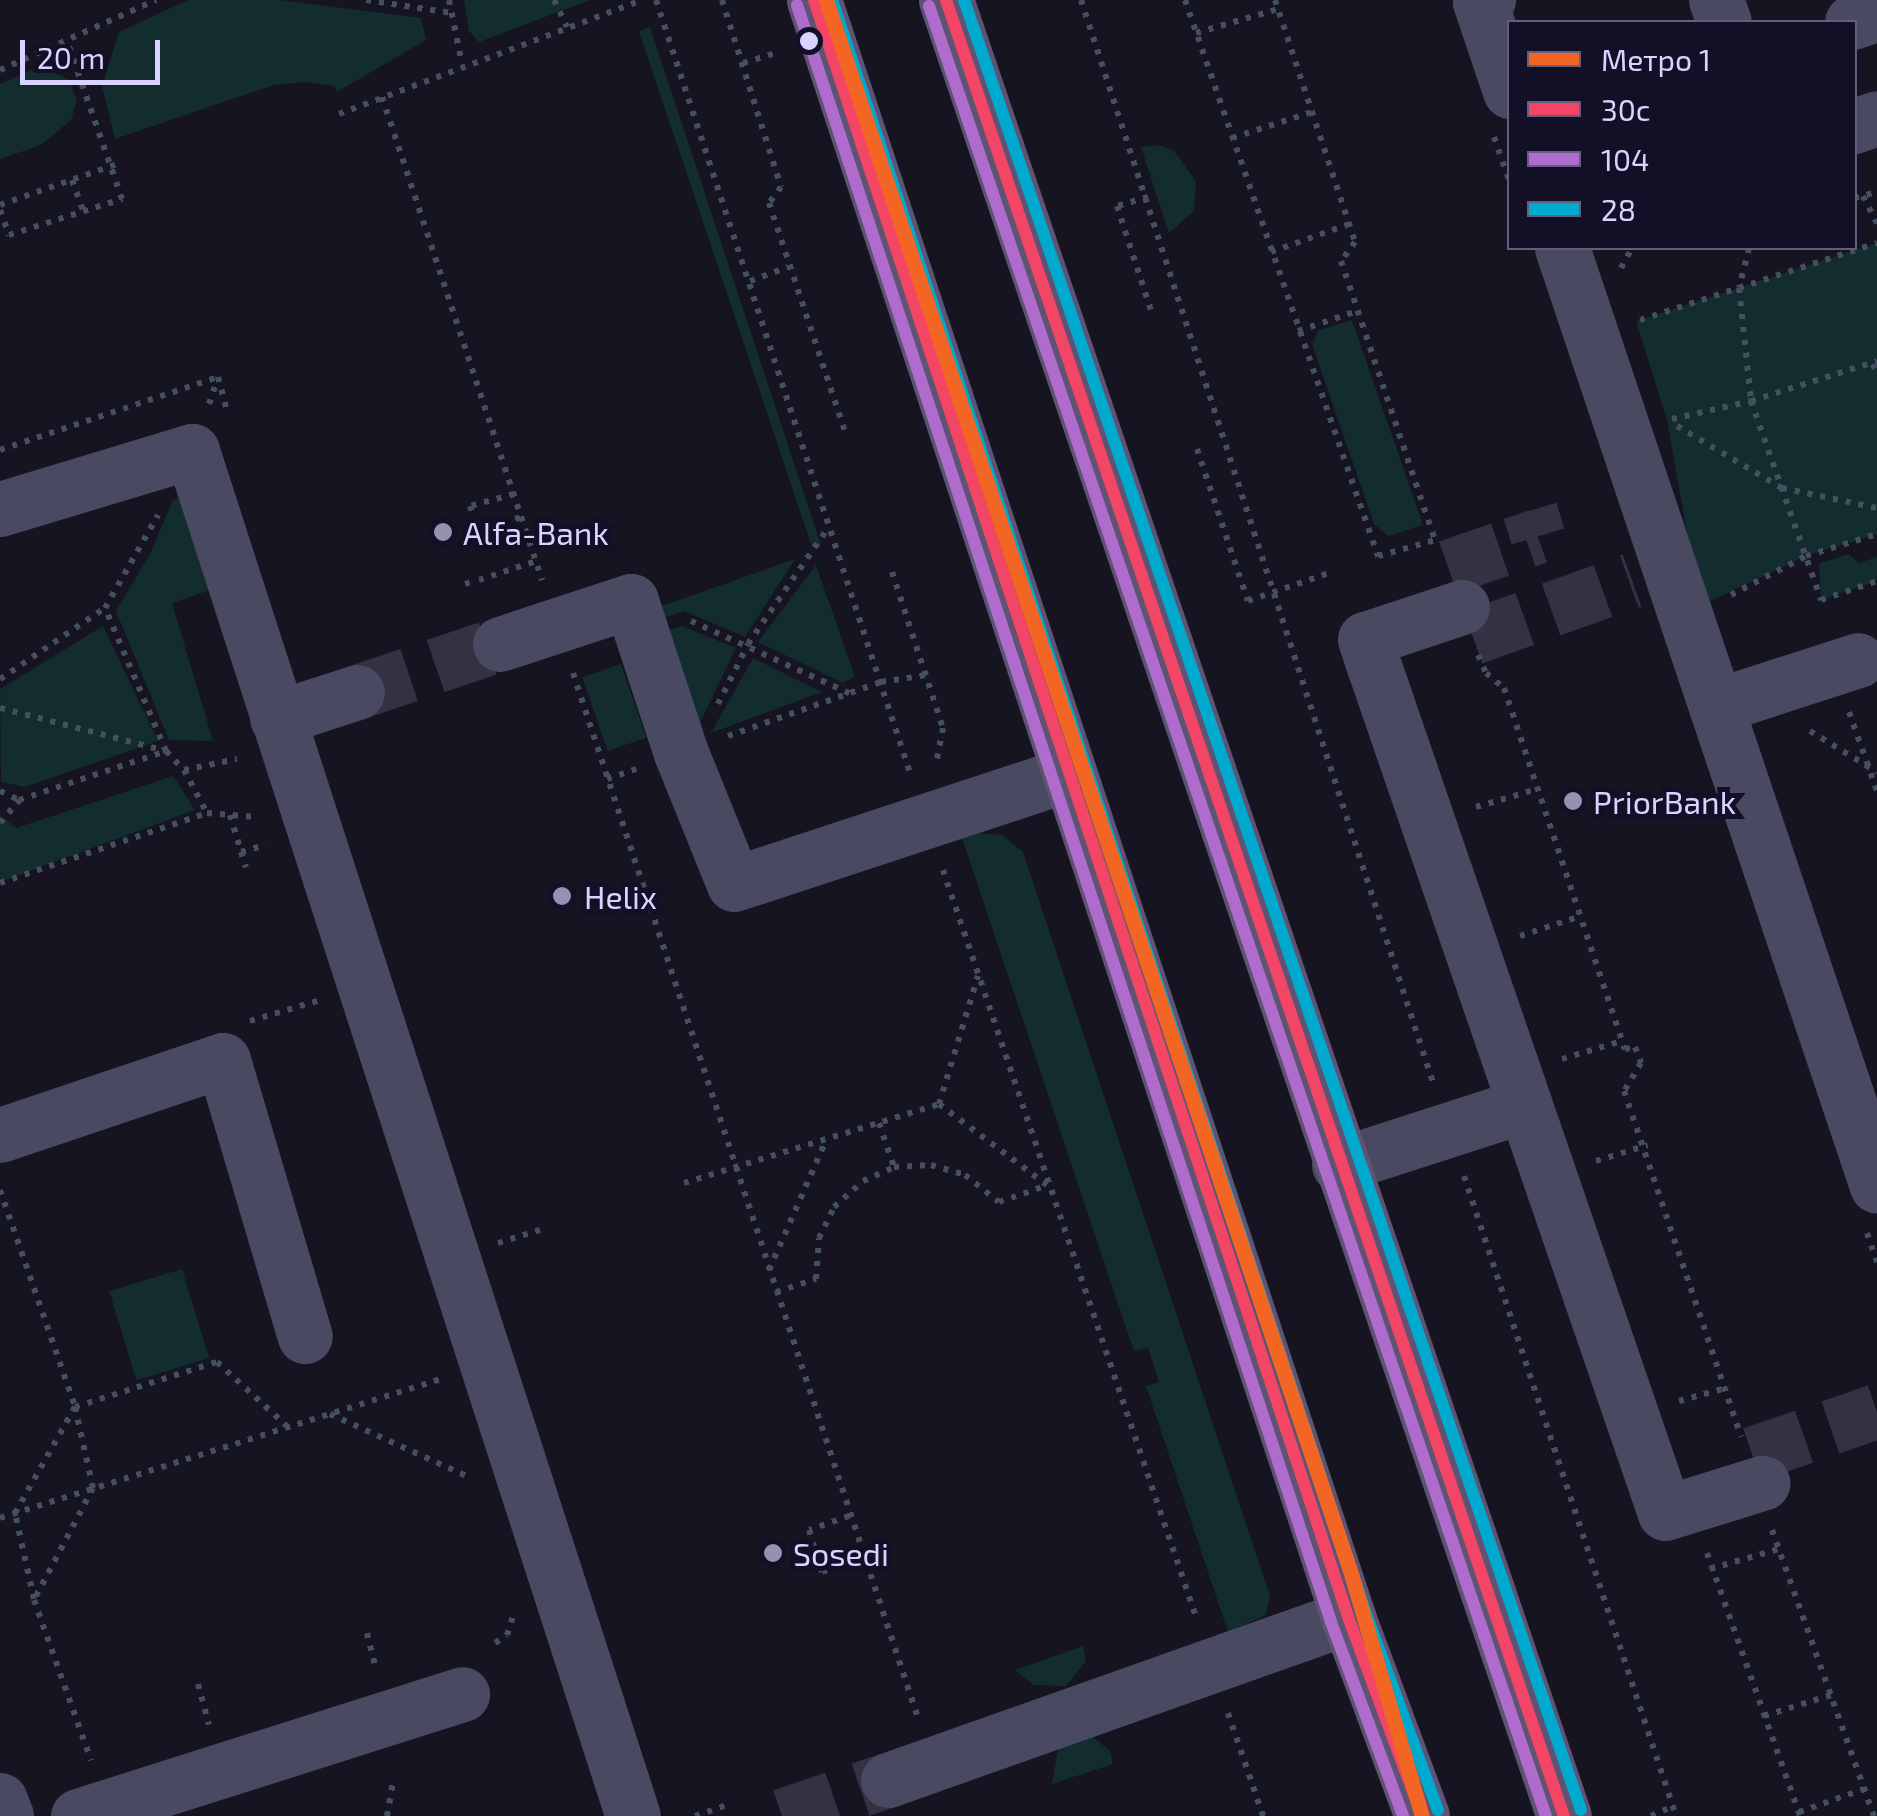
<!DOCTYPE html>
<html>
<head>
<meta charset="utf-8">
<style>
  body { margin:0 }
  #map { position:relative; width:1877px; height:1816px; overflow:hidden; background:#161421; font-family:"Exo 2",sans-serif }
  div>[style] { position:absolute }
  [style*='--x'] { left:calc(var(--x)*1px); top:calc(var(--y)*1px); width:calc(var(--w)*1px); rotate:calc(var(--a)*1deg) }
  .green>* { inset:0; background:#132c2d; transform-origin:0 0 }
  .minor-tunnel>* { height:55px; margin-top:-27.5px; transform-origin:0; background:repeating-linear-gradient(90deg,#333142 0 55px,transparent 0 83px) }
  .path>* { height:6px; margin-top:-3px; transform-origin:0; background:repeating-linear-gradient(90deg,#44505f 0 5px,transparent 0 13px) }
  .minor>* { height:55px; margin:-27.5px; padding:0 27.5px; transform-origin:27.5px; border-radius:27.5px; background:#4a4962 }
  .major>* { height:55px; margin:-27.5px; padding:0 27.5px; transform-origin:27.5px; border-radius:27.5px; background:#5e5373 }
  .bus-1>* { height:12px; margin:-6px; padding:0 6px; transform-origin:6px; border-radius:6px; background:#f34667 }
  .bus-2>* { height:12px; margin:-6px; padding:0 6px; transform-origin:6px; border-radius:6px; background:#b06ccc }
  .bus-3>* { height:12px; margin:-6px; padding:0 6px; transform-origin:6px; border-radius:6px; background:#00a9ce }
  .metro-1>* { height:15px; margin:-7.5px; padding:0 7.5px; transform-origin:7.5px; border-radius:7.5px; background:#f26522 }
  .dots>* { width:28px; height:28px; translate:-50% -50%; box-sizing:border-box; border:5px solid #130f26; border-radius:50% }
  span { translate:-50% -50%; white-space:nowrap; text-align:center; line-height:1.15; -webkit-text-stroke:10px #130f26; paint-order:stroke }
  .poi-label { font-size:32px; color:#d9d4ff }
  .left { translate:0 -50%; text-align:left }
  .legend { position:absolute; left:1507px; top:20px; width:350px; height:230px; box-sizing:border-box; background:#130f26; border:2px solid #625e7d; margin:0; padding:12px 18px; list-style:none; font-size:30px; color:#d9d4ff }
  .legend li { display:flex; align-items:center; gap:20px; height:50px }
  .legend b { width:50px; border:2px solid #625e7d }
  .scale { position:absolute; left:20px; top:40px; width:140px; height:45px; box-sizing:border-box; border:5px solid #d9d4ff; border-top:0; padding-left:12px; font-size:30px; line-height:35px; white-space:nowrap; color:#d9d4ff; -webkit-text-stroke:8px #130f26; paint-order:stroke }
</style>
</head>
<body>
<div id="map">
  <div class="green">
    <div style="clip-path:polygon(188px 0,280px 0,421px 18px,426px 40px,337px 92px,334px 86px,305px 82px,274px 85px,115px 139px,102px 86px,119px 32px)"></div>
    <div style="clip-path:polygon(464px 0,590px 0,479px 42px,469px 31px)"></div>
    <div style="clip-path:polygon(650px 27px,821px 545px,812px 547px,639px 31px)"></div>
    <div style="clip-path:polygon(41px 66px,69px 80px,77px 101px,71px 120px,41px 145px,0 159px,0 84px)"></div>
    <div style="clip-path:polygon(1158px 145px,1173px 150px,1196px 181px,1194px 211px,1169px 233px,1141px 147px)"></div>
    <div style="clip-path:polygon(1877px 243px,1877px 534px,1806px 556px,1700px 606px,1667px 420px,1636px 321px)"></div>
    <div style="clip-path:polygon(1352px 320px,1423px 525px,1388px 536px,1374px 524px,1312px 344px,1319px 330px)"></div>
    <div style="clip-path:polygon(182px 496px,213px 589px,172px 603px,213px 741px,169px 740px,116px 611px,150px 554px,173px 500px)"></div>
    <div style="clip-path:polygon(1848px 554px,1859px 563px,1877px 557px,1877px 581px,1821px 600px,1819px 564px)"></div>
    <div style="clip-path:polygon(795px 559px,745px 637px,684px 611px,645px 624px,642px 613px)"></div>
    <div style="clip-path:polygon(816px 565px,855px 677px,843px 683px,758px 642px)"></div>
    <div style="clip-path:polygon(103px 626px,158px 741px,25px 787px,1px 782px,0 689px)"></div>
    <div style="clip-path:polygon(682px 626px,736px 648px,692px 739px,650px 636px)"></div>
    <div style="clip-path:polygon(753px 658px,822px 692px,711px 733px)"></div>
    <div style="left:621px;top:664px;width:78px;height:41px;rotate:71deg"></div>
    <div style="clip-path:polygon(173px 776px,195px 810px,0 882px,0 815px,16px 828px)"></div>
    <div style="clip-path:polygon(978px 833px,1002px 835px,1023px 852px,1270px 1596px,1266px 1615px,1228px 1632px,1146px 1386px,1159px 1382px,1148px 1348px,1134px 1351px,962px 838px)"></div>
    <div style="left:182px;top:1269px;width:93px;height:76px;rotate:73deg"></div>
    <div style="clip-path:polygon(1083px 1646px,1086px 1661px,1066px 1686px,1033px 1685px,1015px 1670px)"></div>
    <div style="clip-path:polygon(1087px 1732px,1110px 1751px,1113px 1764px,1052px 1784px,1059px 1743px)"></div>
  </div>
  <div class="minor-tunnel">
    <div style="--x:1448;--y:567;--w:95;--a:-19"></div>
    <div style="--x:1538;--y:536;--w:27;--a:-107"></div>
    <div style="--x:1473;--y:637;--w:169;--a:-19.7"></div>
    <div style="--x:357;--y:692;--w:151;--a:-18.6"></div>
    <div style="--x:1752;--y:1454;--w:132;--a:-19"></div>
    <div style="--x:782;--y:1816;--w:112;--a:-18.8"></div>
  </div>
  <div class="path">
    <div style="--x:366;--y:0;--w:87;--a:8.6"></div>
    <div style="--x:449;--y:0;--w:65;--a:78.5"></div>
    <div style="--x:554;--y:0;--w:30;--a:64"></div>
    <div style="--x:656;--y:0;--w:814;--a:71.81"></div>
    <div style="--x:722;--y:0;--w:196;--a:72.5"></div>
    <div style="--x:781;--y:187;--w:20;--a:127"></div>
    <div style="--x:769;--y:203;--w:247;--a:71.6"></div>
    <div style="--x:1081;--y:0;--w:1139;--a:71.99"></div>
    <div style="--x:1185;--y:0;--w:589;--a:70.86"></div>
    <div style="--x:1378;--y:556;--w:63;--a:-15.6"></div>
    <div style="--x:1275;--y:0;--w:255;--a:71.7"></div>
    <div style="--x:1355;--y:242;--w:24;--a:126"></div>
    <div style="--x:1341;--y:261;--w:294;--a:71.4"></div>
    <div style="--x:1196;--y:33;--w:85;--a:-16.3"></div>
    <div style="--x:743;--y:63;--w:39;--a:-17"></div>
    <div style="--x:0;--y:70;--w:171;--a:-24.2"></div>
    <div style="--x:382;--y:97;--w:509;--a:71.67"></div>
    <div style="--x:339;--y:114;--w:324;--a:-20.6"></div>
    <div style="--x:1494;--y:137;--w:49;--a:70.8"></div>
    <div style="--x:1232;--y:138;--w:84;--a:-18"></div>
    <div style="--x:72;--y:180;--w:33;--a:70"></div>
    <div style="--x:1863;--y:196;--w:31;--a:63"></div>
    <div style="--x:1148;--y:197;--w:32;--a:164"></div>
    <div style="--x:1117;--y:206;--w:114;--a:72"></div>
    <div style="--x:1854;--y:198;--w:24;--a:-15"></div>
    <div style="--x:0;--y:205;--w:130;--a:-19.3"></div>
    <div style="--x:0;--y:210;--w:27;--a:70"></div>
    <div style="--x:9;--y:235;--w:119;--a:-17.7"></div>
    <div style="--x:122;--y:199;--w:167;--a:-109.2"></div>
    <div style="--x:1749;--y:248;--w:41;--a:104"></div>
    <div style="--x:1739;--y:288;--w:114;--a:83.9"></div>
    <div style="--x:1751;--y:401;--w:211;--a:70.6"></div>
    <div style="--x:1821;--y:600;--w:59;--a:-18.7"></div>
    <div style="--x:1271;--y:252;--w:83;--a:-19.7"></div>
    <div style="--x:1621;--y:268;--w:23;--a:-61"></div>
    <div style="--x:750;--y:281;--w:40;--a:-20.2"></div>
    <div style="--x:1640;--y:320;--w:249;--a:-18"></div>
    <div style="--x:1298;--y:331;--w:62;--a:-18.7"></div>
    <div style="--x:1873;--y:364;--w:12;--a:70"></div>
    <div style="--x:209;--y:404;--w:28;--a:-71"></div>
    <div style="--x:1672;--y:419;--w:81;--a:-12.8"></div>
    <div style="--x:1751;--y:401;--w:132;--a:-17.6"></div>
    <div style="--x:1677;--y:426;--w:122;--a:30.6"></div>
    <div style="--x:1782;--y:488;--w:97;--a:11.9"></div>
    <div style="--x:1197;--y:449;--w:160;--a:71.5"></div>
    <div style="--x:1248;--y:601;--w:86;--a:-19.1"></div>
    <div style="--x:0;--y:450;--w:230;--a:-18.5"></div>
    <div style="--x:218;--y:377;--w:38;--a:75"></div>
    <div style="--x:514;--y:494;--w:46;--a:164.7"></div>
    <div style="--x:470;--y:506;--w:26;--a:72"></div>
    <div style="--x:478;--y:531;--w:45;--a:-18"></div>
    <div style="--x:892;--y:572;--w:164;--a:71.9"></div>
    <div style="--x:943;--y:728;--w:38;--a:101"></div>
    <div style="--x:479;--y:580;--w:60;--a:-18.4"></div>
    <div style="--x:465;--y:584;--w:9;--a:-18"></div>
    <div style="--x:1731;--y:595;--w:85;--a:-27.5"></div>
    <div style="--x:1806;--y:556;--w:74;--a:-17.2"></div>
    <div style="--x:691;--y:621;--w:174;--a:24.5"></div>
    <div style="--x:1478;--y:655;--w:20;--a:66"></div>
    <div style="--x:1486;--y:673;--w:23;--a:40"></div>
    <div style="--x:1504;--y:688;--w:381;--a:71.5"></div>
    <div style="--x:1625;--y:1049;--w:10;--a:-11"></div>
    <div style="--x:1635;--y:1047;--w:17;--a:69"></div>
    <div style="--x:1641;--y:1063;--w:33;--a:121"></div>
    <div style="--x:1624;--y:1091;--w:365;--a:71.3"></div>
    <div style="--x:573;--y:673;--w:1097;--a:71.73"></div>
    <div style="--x:0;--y:679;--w:127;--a:-34.1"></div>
    <div style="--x:105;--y:608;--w:107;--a:-60.3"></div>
    <div style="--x:718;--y:704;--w:67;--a:-63.4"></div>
    <div style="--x:748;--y:644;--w:141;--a:-55.4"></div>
    <div style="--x:0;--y:708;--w:171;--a:14.5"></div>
    <div style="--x:166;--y:751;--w:26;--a:47"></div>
    <div style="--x:184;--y:770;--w:54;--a:-11.7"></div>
    <div style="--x:1849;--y:712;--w:84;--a:70.5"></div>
    <div style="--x:1810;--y:731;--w:79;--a:31.5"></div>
    <div style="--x:728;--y:736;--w:162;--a:-19.4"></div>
    <div style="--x:881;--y:682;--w:47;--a:-8.7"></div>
    <div style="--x:184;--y:770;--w:49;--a:61.9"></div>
    <div style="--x:607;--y:779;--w:31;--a:-19"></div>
    <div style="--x:0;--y:791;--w:21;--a:25"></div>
    <div style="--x:19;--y:800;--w:155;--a:-18.4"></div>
    <div style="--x:166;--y:751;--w:155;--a:-113.1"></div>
    <div style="--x:1476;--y:807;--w:64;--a:-16.4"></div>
    <div style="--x:230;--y:815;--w:39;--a:73"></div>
    <div style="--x:241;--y:852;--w:26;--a:-16"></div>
    <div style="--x:0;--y:823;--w:30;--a:-50"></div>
    <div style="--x:241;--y:852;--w:16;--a:72"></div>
    <div style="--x:943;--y:870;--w:792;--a:71.29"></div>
    <div style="--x:0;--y:883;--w:219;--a:-18.7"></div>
    <div style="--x:207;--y:813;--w:50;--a:4.6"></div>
    <div style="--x:1520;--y:936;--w:64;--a:-18.2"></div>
    <div style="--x:250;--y:1021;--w:73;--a:-16.7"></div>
    <div style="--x:1562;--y:1059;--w:63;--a:-16.7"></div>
    <div style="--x:939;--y:1104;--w:135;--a:36.9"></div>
    <div style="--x:939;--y:1104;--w:134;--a:-73.1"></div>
    <div style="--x:879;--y:1123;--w:46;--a:71.2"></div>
    <div style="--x:1596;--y:1161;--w:54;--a:-17.1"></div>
    <div style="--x:1464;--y:1176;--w:674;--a:71.67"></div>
    <div style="--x:684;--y:1183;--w:267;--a:-17.2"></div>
    <div style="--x:0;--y:1190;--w:230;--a:70.9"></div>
    <div style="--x:75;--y:1407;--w:83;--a:77.5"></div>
    <div style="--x:93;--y:1488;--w:127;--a:117.8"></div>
    <div style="--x:34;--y:1600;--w:170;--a:70.4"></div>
    <div style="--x:1867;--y:1233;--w:31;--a:71"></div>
    <div style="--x:498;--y:1243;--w:44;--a:-17.2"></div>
    <div style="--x:769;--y:1270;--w:142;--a:-66.3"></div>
    <div style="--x:776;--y:1292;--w:42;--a:-18"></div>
    <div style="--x:816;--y:1279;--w:41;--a:-85.8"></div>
    <div style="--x:819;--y:1238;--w:34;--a:-64"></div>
    <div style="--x:834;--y:1207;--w:39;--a:-42"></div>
    <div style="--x:863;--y:1181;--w:34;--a:-24"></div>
    <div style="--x:894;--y:1167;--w:37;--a:-3"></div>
    <div style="--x:931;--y:1165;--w:35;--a:16"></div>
    <div style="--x:965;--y:1175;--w:43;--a:38.5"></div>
    <div style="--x:999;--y:1202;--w:52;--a:-19.1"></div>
    <div style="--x:1679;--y:1401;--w:52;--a:-15.6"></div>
    <div style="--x:330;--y:1414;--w:153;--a:24.4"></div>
    <div style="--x:849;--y:1516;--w:42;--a:160.7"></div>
    <div style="--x:809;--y:1530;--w:44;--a:72.8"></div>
    <div style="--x:822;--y:1572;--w:44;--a:-20.1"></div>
    <div style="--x:0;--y:1518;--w:461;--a:-17.5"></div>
    <div style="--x:1772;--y:1530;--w:304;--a:70.4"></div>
    <div style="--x:1707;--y:1553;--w:279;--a:70.5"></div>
    <div style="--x:1710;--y:1569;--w:72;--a:-16.2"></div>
    <div style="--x:34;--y:1599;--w:88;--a:-102.5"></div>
    <div style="--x:15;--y:1513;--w:122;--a:-60.5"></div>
    <div style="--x:75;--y:1407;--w:149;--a:-17.6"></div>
    <div style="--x:217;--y:1362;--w:96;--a:42.5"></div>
    <div style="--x:367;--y:1633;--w:36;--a:76"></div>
    <div style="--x:495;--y:1643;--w:14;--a:-34"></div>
    <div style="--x:507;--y:1635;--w:19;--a:-72"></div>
    <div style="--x:198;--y:1684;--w:42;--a:75"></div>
    <div style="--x:1228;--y:1713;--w:109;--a:71.2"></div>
    <div style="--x:1764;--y:1716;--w:70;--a:-17.4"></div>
    <div style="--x:1799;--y:1812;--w:69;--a:-19.5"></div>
    <div style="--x:387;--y:1816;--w:36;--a:-80"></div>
    <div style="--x:695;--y:1816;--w:39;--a:-19"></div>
    <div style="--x:1651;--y:1816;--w:24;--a:-24"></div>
  </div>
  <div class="minor">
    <div style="--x:1488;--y:0;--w:8;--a:166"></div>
    <div style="--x:1480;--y:2;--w:94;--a:71.4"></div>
    <div style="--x:1716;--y:0;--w:23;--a:70"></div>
    <div style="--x:1852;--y:22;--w:26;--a:-18"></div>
    <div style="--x:1854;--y:126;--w:24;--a:-19"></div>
    <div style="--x:1562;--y:248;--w:989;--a:71.44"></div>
    <div style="--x:0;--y:509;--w:201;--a:-16.8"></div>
    <div style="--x:192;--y:451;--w:1434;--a:72.1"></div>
    <div style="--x:1462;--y:607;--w:102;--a:161.7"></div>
    <div style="--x:1365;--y:639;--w:32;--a:72"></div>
    <div style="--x:1375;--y:669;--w:892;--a:71.04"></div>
    <div style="--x:1665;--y:1513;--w:102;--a:-17.2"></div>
    <div style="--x:500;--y:644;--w:138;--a:-18.2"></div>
    <div style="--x:631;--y:601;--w:160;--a:71.8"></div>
    <div style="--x:681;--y:753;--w:141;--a:68"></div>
    <div style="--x:734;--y:884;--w:353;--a:-18.2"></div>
    <div style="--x:1716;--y:706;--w:149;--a:-17.9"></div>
    <div style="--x:277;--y:718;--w:84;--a:-18"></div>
    <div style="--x:0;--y:1135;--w:235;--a:-18.6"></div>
    <div style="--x:223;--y:1060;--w:288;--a:73.5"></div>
    <div style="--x:1339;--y:1165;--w:195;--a:-17.9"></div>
    <div style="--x:888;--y:1780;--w:488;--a:-19.5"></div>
    <div style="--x:0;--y:1800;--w:17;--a:69"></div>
    <div style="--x:78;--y:1816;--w:403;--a:-17.6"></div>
  </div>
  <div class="major">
    <div style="--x:814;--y:0;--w:1703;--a:71.72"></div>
    <div style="--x:1348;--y:1617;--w:212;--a:69.6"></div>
    <div style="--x:946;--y:0;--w:1918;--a:71.21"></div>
  </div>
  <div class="bus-1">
    <div style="--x:814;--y:0;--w:1703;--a:71.72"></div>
    <div style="--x:1348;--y:1617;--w:212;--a:69.6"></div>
    <div style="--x:946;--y:0;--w:1918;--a:71.21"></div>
  </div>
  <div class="bus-2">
    <div style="--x:797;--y:5;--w:1703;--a:71.72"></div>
    <div style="--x:1331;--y:1622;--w:207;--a:69.6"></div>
    <div style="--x:929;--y:6;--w:1912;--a:71.18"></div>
  </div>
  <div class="bus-3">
    <div style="--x:832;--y:0;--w:1697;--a:71.69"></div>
    <div style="--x:1365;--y:1611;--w:212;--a:69.9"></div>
    <div style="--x:964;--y:0;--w:1912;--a:71.18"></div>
  </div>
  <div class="metro-1">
    <div style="--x:826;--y:0;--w:1662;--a:71.55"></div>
    <div style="--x:1352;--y:1577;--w:249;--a:73.7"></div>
  </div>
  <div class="dots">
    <div style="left:809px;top:41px;background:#d9d4ff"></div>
    <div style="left:443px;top:532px;background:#9591b1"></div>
    <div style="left:1573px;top:801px;background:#9591b1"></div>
    <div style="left:562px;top:896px;background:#9591b1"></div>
    <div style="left:773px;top:1553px;background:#9591b1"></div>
  </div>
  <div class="poi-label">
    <span class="left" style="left:463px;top:532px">Alfa-Bank</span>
    <span class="left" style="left:1593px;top:801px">PriorBank</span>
    <span class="left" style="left:584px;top:896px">Helix</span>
    <span class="left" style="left:793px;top:1553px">Sosedi</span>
  </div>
  <ul class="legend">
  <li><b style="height:12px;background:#f26522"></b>Метро 1</li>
  <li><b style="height:12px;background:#f34667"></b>30с</li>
  <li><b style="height:12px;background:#b06ccc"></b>104</li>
  <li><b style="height:12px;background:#00a9ce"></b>28</li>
  </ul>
  <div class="scale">20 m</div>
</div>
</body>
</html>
